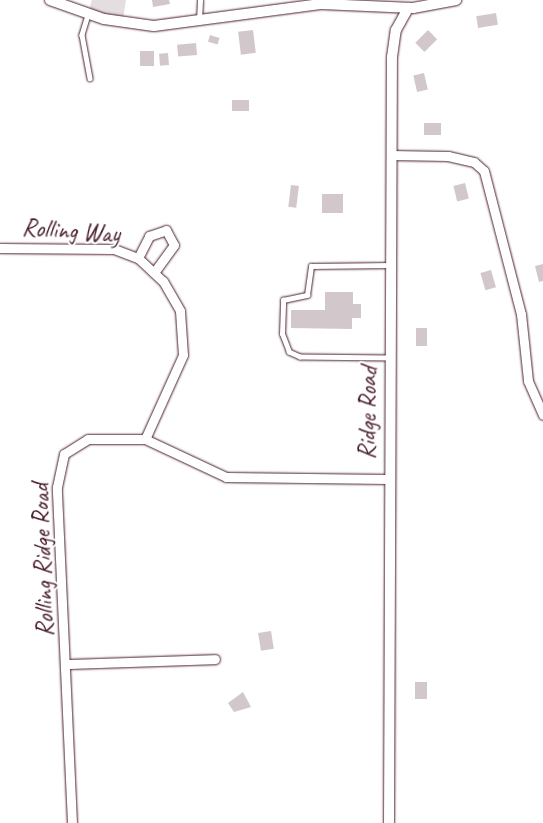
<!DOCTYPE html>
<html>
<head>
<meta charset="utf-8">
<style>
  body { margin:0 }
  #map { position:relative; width:543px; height:823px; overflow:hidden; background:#fff; font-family:Caveat,sans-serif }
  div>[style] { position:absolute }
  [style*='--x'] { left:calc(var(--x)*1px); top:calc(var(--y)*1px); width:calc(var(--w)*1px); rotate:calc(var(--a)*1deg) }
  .green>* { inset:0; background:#e5dee0 }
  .building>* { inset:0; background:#d2c7cb; transform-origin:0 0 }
  .roads { filter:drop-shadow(0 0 1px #4a1f2b) drop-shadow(0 0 1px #4a1f2b) }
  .service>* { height:4.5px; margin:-2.25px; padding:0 2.25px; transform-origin:2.25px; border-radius:2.25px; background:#fff }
  .minor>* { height:9px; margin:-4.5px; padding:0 4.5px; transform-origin:4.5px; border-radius:4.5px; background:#fff }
  .tertiary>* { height:10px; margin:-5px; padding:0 5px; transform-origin:5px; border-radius:5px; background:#fff }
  span { translate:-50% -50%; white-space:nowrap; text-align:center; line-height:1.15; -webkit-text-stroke:4px #fff; paint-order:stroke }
  .street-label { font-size:25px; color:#4a1f2b }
</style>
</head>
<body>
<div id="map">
  <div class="green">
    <div style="clip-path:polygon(92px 0,126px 0,123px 19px,89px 10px)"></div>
  </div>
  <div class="building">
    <div style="clip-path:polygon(152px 0,169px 0,170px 4px,153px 7px)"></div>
    <div style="left:496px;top:13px;width:12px;height:20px;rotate:81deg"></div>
    <div style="left:253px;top:30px;width:23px;height:15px;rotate:83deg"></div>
    <div style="left:428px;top:30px;width:13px;height:18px;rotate:45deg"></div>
    <div style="left:210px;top:35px;width:10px;height:7px;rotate:17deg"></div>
    <div style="left:196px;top:43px;width:12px;height:19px;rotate:85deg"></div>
    <div style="left:140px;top:51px;width:14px;height:15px"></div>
    <div style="left:168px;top:53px;width:12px;height:9px;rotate:85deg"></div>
    <div style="left:424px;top:73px;width:17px;height:11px;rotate:77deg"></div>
    <div style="left:232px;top:100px;width:17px;height:11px"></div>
    <div style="left:424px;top:123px;width:17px;height:12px"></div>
    <div style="left:465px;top:183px;width:16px;height:12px;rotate:76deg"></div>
    <div style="left:291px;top:185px;width:8px;height:22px;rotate:7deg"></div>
    <div style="left:322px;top:194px;width:21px;height:19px"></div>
    <div style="clip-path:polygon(543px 264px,543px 281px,539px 282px,535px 266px)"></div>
    <div style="left:491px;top:270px;width:18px;height:11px;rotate:74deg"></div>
    <div style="clip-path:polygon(325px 292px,353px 292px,353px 304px,361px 304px,361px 318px,352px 318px,352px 329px,291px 328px,291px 310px,325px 310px)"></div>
    <div style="left:416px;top:328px;width:11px;height:18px"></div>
    <div style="left:271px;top:631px;width:18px;height:13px;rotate:81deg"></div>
    <div style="left:415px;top:682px;width:12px;height:17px"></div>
    <div style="clip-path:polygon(243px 692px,251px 707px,234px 712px,228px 703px)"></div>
  </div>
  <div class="roads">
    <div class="service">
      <div style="--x:88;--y:15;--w:21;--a:107"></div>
      <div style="--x:82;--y:35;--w:44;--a:79.5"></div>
      <div style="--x:199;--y:20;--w:20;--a:-87"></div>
      <div style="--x:390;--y:358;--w:90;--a:-179.4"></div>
      <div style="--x:300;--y:357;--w:12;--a:-156"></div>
      <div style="--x:289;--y:352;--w:19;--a:-111"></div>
      <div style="--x:282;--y:334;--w:34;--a:-88"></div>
      <div style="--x:283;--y:300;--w:25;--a:-12"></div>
      <div style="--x:307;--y:295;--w:29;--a:-82"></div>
      <div style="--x:311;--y:266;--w:79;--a:-0.7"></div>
    </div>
    <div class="minor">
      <div style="--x:391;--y:155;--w:57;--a:1"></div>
      <div style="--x:448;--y:156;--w:27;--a:13"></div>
      <div style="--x:474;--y:162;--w:13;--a:42"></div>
      <div style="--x:484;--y:171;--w:148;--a:75.5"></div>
      <div style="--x:521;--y:314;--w:67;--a:84"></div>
      <div style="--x:528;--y:381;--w:37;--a:66"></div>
      <div style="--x:0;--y:248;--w:114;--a:0.5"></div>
      <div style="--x:114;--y:249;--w:26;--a:21"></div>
      <div style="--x:138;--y:258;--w:34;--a:43"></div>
      <div style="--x:163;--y:281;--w:34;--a:60"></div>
      <div style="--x:180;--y:311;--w:44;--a:86.1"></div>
      <div style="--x:183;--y:355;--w:92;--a:114.3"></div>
      <div style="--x:138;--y:258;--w:25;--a:-63"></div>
      <div style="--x:149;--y:236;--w:18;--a:-19"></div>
      <div style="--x:166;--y:230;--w:17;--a:62"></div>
      <div style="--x:174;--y:245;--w:34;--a:126"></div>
      <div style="--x:66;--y:664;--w:149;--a:-1.9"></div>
      <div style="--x:72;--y:823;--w:336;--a:-92.6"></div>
      <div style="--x:57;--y:487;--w:34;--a:-78"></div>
      <div style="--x:64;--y:454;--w:28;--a:-32"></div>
      <div style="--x:88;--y:439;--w:57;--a:0"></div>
      <div style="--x:145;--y:439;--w:89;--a:25.1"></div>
      <div style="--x:226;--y:477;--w:162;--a:0.7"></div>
    </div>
    <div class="tertiary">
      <div style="--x:50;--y:0;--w:57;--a:19.4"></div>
      <div style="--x:104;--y:19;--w:50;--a:8"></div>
      <div style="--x:154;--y:26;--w:168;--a:-7.5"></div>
      <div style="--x:321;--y:4;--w:92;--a:2.5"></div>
      <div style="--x:413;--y:8;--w:44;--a:-10.5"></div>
      <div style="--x:389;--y:823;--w:766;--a:-89.78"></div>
      <div style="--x:392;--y:57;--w:27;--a:-82"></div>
      <div style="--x:396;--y:30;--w:25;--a:-61"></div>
    </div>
  </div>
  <div class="street-label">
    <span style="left:71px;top:231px;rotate:4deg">Rolling Way</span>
    <span style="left:368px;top:413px;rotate:-89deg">Ridge Road</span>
    <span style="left:43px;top:560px;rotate:-92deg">Rolling Ridge Road</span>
  </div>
</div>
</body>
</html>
